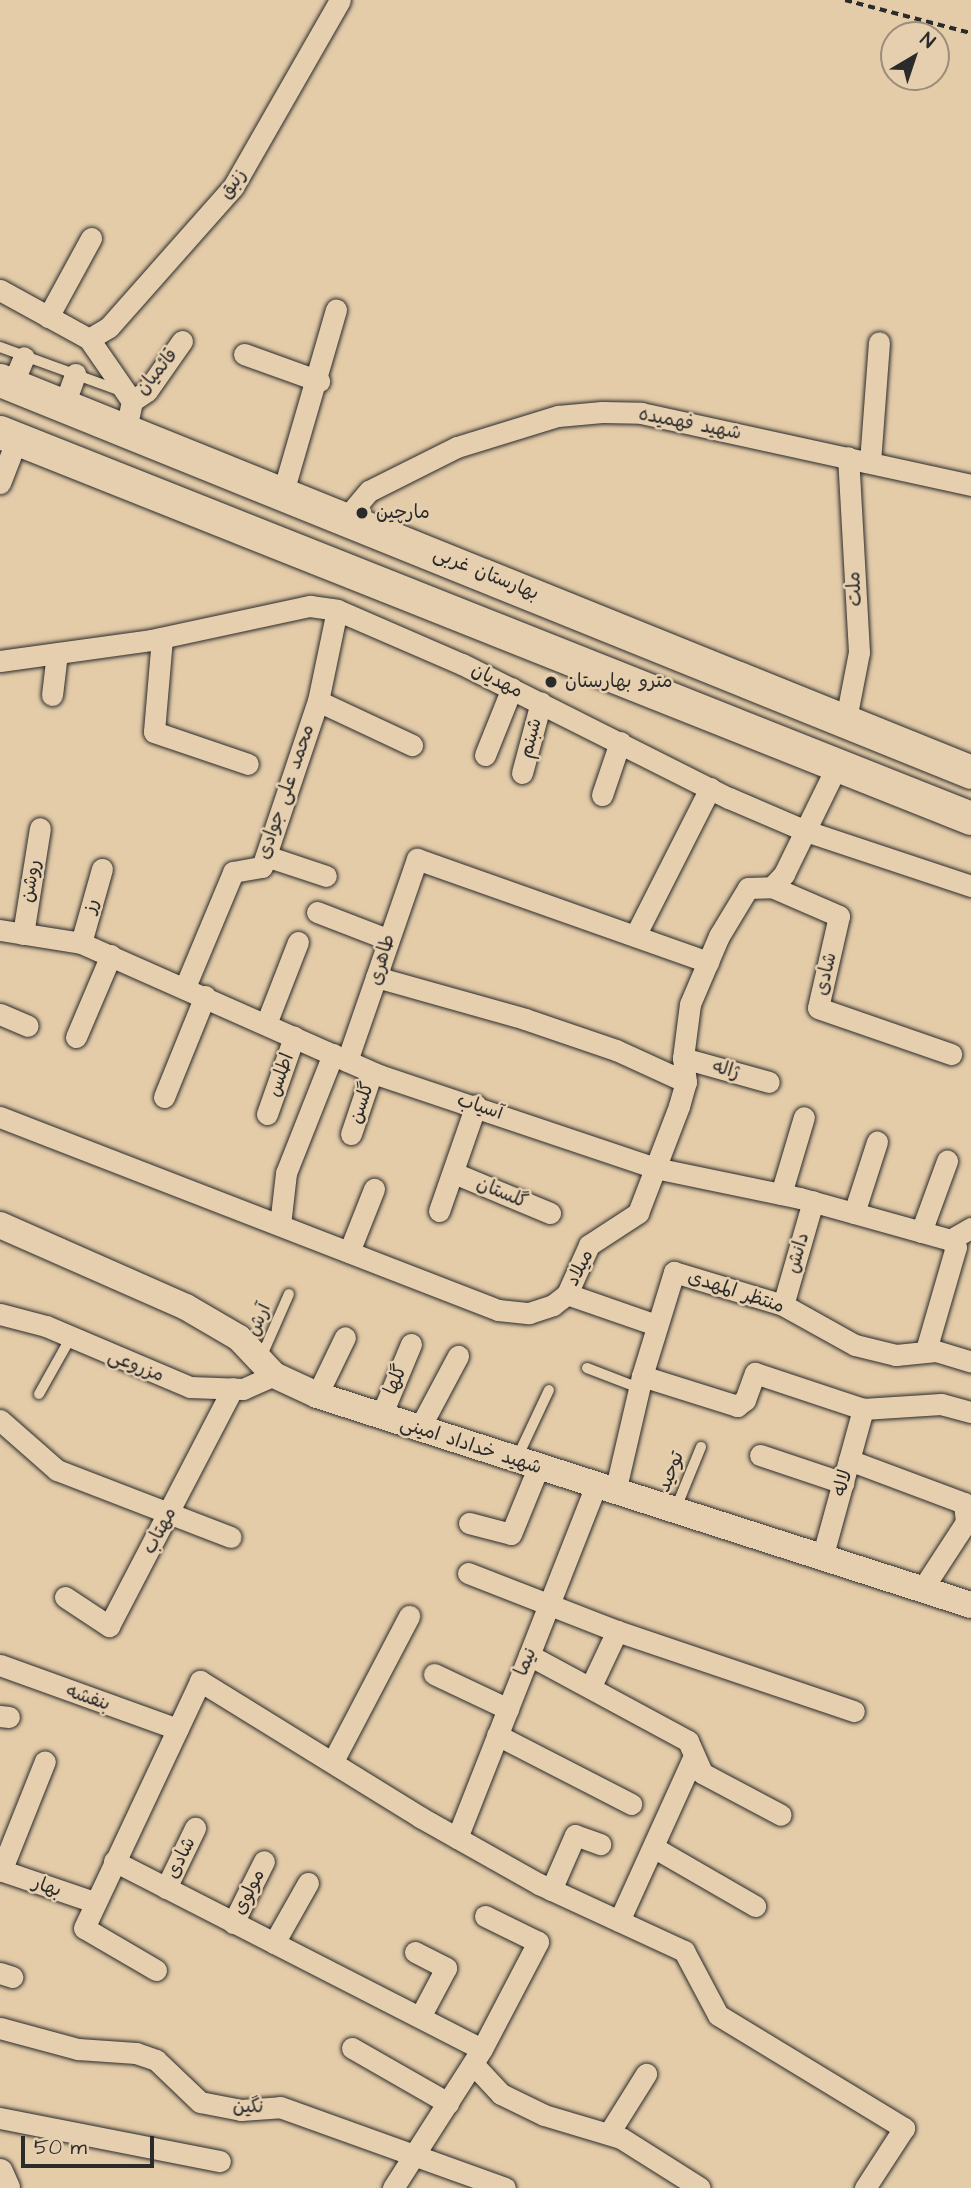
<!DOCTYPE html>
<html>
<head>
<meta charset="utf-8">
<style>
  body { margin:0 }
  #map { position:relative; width:971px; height:2188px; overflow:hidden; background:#e4cca9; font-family:"Architects Daughter","Playpen Sans Arabic",sans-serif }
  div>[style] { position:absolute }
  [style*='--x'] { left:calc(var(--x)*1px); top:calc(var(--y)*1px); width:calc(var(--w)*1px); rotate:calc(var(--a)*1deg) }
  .path>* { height:3.5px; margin-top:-1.75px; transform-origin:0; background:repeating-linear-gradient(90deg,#2b2b2b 0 7px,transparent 0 12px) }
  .roads { filter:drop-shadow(0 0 2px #2b2b2b) drop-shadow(0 0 2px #2b2b2b) }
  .service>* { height:10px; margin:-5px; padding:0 5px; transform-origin:5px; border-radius:5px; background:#e6cfaf }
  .minor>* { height:21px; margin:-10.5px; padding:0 10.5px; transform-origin:10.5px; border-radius:10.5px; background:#e6cfaf }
  .tertiary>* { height:26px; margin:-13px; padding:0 13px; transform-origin:13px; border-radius:13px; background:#e6cfaf }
  .primary>* { height:33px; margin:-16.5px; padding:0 16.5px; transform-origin:16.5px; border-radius:16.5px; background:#e6cfaf }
  .dots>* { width:19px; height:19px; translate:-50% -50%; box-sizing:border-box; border:4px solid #e6cfaf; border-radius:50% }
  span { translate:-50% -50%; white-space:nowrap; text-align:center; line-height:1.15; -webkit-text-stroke:5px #e6cfaf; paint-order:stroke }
  .street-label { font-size:19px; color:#2b2b2b }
  .poi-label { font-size:19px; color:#2b2b2b }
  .left { translate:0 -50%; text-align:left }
  .north { position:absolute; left:880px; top:21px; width:70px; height:70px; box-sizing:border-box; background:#e6cfaf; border:2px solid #9b8d7a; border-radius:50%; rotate:39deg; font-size:19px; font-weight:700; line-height:28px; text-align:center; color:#2b2b2b }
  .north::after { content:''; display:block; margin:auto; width:24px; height:32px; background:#2b2b2b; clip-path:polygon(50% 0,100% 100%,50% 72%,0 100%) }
  .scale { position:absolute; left:21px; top:2136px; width:133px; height:32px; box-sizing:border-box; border:4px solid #2b2b2b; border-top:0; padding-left:9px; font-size:21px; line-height:24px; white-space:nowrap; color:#2b2b2b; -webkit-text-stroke:5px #e6cfaf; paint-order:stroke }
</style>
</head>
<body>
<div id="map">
  <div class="path">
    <div style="--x:845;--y:0;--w:130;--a:14.7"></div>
  </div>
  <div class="roads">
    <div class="service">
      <div style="--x:0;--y:347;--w:129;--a:20"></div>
      <div style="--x:260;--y:1360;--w:72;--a:-66.3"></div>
      <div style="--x:587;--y:1368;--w:56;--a:21"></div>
      <div style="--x:39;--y:1394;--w:65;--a:-60.7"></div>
      <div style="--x:517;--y:1458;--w:75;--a:-64.8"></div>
      <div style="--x:676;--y:1508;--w:66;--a:-67.7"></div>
    </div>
    <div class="minor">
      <div style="--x:0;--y:290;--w:102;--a:28.8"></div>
      <div style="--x:89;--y:339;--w:75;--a:55.3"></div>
      <div style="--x:132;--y:401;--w:30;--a:102"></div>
      <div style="--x:48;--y:317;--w:90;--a:-61.4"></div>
      <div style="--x:89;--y:339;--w:23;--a:-31"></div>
      <div style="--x:109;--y:327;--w:187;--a:-48.5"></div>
      <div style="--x:233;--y:187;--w:215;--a:-60.2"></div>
      <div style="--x:244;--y:354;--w:80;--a:19.8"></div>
      <div style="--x:12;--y:385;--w:30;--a:-67"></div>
      <div style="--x:132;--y:401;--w:18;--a:-34"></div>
      <div style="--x:147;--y:391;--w:61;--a:-55"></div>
      <div style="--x:64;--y:405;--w:33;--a:-70"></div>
      <div style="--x:870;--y:462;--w:120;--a:-85.7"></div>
      <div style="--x:0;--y:483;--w:47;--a:-68.9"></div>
      <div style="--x:283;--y:492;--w:190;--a:-73.8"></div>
      <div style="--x:347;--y:517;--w:34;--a:-50"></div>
      <div style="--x:369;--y:491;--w:98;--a:-26.6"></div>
      <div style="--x:457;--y:447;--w:106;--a:-17.1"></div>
      <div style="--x:558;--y:416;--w:44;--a:-5.2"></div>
      <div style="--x:602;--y:412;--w:39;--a:1"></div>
      <div style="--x:641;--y:413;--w:338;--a:12.3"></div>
      <div style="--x:162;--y:638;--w:94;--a:94.9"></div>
      <div style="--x:154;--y:732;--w:99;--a:18.8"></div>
      <div style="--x:0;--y:661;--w:152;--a:-7.9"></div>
      <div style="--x:151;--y:640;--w:163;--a:-12.1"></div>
      <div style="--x:310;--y:606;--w:27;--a:8"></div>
      <div style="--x:337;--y:610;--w:136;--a:23.4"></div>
      <div style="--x:462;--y:664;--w:299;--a:26.7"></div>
      <div style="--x:729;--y:798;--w:84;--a:23.2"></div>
      <div style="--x:806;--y:831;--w:174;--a:18.4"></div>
      <div style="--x:52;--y:695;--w:42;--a:-83.2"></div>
      <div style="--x:318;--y:701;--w:104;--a:25.1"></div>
      <div style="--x:846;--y:719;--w:68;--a:-79"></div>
      <div style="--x:859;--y:652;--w:195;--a:-93.2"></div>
      <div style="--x:485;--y:755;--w:72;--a:-68.1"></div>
      <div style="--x:522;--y:773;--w:73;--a:-75"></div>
      <div style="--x:602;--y:795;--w:56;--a:-71.2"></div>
      <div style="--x:266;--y:856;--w:63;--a:18.4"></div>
      <div style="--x:772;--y:887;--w:73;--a:23.4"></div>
      <div style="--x:839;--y:916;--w:94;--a:102.9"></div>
      <div style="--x:818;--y:1008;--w:141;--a:19.1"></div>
      <div style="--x:317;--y:912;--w:75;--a:21.1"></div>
      <div style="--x:0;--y:930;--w:82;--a:9.1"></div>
      <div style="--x:81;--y:943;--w:326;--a:23.9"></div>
      <div style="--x:379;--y:1075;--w:291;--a:18.6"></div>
      <div style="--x:655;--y:1168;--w:148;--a:11.7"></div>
      <div style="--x:800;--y:1198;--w:156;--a:15.6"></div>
      <div style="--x:23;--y:934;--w:107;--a:-80.9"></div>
      <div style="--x:635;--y:936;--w:166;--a:-63.1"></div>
      <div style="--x:81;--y:943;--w:77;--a:-74.2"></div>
      <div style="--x:376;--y:977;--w:155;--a:15.7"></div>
      <div style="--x:525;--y:1019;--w:96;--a:18.8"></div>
      <div style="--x:616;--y:1050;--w:77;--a:24.6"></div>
      <div style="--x:185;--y:987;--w:125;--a:-67.3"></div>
      <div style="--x:233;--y:872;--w:29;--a:-10"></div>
      <div style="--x:262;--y:867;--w:175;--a:-71.4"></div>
      <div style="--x:318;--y:701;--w:93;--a:-78.2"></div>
      <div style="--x:0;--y:1014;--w:30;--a:23"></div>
      <div style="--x:266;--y:1024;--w:88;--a:-68.7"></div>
      <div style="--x:76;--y:1037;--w:89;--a:-66.9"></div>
      <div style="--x:683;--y:1058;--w:89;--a:15.6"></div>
      <div style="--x:347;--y:1061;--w:214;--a:-70.9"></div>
      <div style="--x:417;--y:859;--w:309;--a:19.5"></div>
      <div style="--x:164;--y:1097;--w:109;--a:-67.9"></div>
      <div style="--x:267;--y:1114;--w:82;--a:-70.7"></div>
      <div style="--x:0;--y:1117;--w:534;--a:21.18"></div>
      <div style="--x:498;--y:1310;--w:31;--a:6"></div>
      <div style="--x:529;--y:1313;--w:25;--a:-18"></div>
      <div style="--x:553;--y:1305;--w:18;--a:-38"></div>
      <div style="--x:567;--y:1294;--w:54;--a:-65.8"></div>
      <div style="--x:589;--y:1245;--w:59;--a:-33.1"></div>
      <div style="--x:638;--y:1213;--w:115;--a:-69"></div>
      <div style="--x:679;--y:1106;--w:25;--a:-74"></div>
      <div style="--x:686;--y:1082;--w:24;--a:-97"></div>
      <div style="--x:683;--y:1058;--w:54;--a:-82.6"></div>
      <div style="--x:690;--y:1004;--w:74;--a:-66.9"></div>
      <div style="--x:719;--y:936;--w:56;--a:-58.9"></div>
      <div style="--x:748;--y:888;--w:24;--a:-2"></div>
      <div style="--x:772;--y:887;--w:18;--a:-47"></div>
      <div style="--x:784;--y:874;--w:123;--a:-63.9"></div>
      <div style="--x:351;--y:1134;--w:65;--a:-71.3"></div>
      <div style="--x:454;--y:1173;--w:104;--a:22.6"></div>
      <div style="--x:781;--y:1194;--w:80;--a:-73.4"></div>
      <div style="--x:439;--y:1211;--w:112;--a:-70.8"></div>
      <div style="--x:854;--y:1213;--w:75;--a:-72.1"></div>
      <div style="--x:280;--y:1225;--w:52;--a:-83.4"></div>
      <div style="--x:286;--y:1173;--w:128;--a:-68.4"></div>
      <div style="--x:921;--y:1232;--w:76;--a:-69.9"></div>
      <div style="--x:950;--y:1240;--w:24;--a:-30"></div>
      <div style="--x:349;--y:1252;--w:68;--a:-68.4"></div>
      <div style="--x:567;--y:1294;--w:94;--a:19.2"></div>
      <div style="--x:783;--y:1305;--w:108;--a:-73.9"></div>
      <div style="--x:0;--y:1314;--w:48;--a:14.6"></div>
      <div style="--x:46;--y:1326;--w:156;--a:23"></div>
      <div style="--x:190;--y:1387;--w:53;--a:2.2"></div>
      <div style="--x:243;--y:1389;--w:34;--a:-24"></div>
      <div style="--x:926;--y:1350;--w:107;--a:-73.8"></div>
      <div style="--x:956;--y:1247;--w:9;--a:-131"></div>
      <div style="--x:642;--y:1376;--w:100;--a:17.5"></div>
      <div style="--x:737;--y:1406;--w:10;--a:-37"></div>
      <div style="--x:745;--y:1400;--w:29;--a:-70"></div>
      <div style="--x:755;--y:1373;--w:114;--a:18.4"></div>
      <div style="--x:863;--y:1409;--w:78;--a:-3.7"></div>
      <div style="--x:941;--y:1404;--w:31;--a:15"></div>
      <div style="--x:317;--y:1395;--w:64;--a:-64.2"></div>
      <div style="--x:381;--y:1416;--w:78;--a:-67.4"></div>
      <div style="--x:0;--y:1420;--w:76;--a:41.3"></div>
      <div style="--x:57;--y:1470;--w:186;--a:21.1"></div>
      <div style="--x:419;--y:1429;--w:83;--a:-61.9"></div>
      <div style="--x:760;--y:1455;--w:88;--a:18.6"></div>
      <div style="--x:849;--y:1460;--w:123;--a:20.5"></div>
      <div style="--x:964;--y:1503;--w:19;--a:84"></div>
      <div style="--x:966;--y:1522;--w:79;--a:123.1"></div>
      <div style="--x:615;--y:1492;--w:119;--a:-76.9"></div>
      <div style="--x:642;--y:1376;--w:109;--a:-72.9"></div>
      <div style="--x:674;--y:1272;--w:114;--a:16.8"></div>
      <div style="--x:783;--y:1305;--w:82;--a:29.1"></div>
      <div style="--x:855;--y:1345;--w:42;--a:13.7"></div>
      <div style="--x:896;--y:1355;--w:40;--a:-5.7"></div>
      <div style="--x:936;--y:1351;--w:37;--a:17"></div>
      <div style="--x:469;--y:1523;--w:43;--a:14.7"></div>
      <div style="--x:511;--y:1534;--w:71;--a:-67.8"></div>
      <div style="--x:822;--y:1558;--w:155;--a:-74.6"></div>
      <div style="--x:468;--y:1573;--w:160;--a:21.3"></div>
      <div style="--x:617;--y:1631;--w:250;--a:18.7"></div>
      <div style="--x:65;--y:1597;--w:53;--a:33.4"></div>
      <div style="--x:109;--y:1626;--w:268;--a:-62.5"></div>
      <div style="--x:529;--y:1655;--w:181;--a:28.4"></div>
      <div style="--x:688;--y:1741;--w:35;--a:66"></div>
      <div style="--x:702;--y:1773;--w:89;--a:28"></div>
      <div style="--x:0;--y:1665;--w:189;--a:19.8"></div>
      <div style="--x:434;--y:1674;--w:82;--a:25.3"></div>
      <div style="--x:591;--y:1686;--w:61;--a:-64.7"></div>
      <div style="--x:0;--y:1716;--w:9;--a:6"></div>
      <div style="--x:497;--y:1735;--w:151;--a:27.2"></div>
      <div style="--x:333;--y:1761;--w:164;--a:-62.3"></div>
      <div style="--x:457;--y:1838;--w:378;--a:-68.5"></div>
      <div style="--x:653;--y:1847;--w:118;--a:30"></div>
      <div style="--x:114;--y:1861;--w:413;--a:27.1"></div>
      <div style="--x:0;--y:1870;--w:99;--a:18.8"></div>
      <div style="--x:1;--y:1871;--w:118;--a:-68.2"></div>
      <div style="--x:166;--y:1888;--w:67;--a:-64.2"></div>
      <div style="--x:551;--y:1890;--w:60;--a:-66.4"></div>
      <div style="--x:575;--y:1835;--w:27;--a:20"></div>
      <div style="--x:619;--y:1921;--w:179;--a:-65.6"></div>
      <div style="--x:233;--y:1923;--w:69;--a:-63.4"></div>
      <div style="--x:274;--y:1943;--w:69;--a:-60.5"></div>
      <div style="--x:415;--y:1952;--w:35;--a:27"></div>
      <div style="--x:446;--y:1968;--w:55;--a:118"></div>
      <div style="--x:156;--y:1970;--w:83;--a:-149.7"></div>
      <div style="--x:84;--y:1928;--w:273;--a:-64.8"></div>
      <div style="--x:200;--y:1681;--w:259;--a:31.7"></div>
      <div style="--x:420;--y:1817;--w:137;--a:29.4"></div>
      <div style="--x:539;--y:1884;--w:160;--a:24.8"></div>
      <div style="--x:684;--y:1951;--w:72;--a:62"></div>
      <div style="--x:718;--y:2015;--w:218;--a:31.3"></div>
      <div style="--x:904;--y:2128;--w:72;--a:123"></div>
      <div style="--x:0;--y:1973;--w:13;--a:18"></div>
      <div style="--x:0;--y:2028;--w:81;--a:15.1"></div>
      <div style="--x:78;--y:2049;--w:58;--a:3.9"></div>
      <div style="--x:136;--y:2053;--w:21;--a:19"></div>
      <div style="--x:156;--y:2060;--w:61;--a:43.7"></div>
      <div style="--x:200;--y:2102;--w:42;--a:11"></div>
      <div style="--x:241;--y:2110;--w:39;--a:-4"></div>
      <div style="--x:280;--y:2107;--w:239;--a:19.8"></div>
      <div style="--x:352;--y:2048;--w:111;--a:29.8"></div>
      <div style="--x:473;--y:2064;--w:41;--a:47"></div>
      <div style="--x:501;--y:2094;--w:48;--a:26"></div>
      <div style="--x:544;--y:2115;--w:80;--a:16.6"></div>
      <div style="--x:621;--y:2138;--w:93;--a:32.3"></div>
      <div style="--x:0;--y:2118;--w:224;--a:11.1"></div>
      <div style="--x:609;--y:2133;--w:70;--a:-57.9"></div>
      <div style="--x:393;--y:2188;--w:165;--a:-57.4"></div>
      <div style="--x:482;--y:2049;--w:121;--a:-62.4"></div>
      <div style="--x:538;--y:1942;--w:59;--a:-153.9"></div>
    </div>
    <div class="tertiary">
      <div style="--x:0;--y:1225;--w:203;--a:23.8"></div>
      <div style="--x:186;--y:1307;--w:61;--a:30.3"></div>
      <div style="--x:239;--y:1338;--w:51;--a:46.6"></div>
      <div style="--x:274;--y:1375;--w:47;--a:24.9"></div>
      <div style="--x:317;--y:1395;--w:687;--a:17.8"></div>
      <div style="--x:0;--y:2172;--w:17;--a:66"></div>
    </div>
    <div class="primary">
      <div style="--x:0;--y:380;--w:1047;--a:21.98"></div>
      <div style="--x:0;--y:432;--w:1045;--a:21.68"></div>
    </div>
  </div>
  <div class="dots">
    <div style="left:362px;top:513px;background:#2b2b2b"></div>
    <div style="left:551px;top:682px;background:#2b2b2b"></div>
  </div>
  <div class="street-label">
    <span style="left:233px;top:184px;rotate:-54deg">زنبق</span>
    <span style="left:157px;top:372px;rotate:-50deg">قائمیان</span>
    <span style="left:690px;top:424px;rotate:11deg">شهید فهمیده</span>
    <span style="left:486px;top:574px;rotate:22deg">بهارستان غربی</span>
    <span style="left:855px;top:589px;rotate:-93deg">ملت</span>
    <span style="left:497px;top:681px;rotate:26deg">مهدیان</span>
    <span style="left:531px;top:738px;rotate:-75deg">شبنم</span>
    <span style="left:286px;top:792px;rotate:-71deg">محمد علی جوادی</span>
    <span style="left:31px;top:881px;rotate:-80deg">روشن</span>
    <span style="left:91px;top:906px;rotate:-74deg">رز</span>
    <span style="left:382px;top:960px;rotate:-74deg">طاهری</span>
    <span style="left:826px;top:974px;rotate:-77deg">شادی</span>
    <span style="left:726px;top:1070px;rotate:16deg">ژاله</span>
    <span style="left:281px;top:1075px;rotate:-70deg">اطلس</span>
    <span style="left:362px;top:1103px;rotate:-71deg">گلسن</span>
    <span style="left:480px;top:1107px;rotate:18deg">آسیاب</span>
    <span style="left:502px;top:1193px;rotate:23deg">گلستان</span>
    <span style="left:798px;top:1253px;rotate:-74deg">دانش</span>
    <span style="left:580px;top:1268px;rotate:-63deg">میلاد</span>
    <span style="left:736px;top:1292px;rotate:18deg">منتظر المهدی</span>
    <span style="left:259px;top:1320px;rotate:-66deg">آرش</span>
    <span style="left:136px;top:1366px;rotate:22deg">مزروعی</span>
    <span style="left:396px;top:1380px;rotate:-67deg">گلها</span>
    <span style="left:471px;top:1446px;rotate:18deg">شهید خداداد امینی</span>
    <span style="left:671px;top:1472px;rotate:-68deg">توحید</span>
    <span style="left:843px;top:1483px;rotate:-75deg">لاله</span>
    <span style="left:160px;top:1531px;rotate:-62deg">مهتاب</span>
    <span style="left:526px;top:1662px;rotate:-68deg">نیما</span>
    <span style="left:88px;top:1698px;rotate:19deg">بنفشه</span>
    <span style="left:181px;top:1858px;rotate:-64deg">شادی</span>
    <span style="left:47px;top:1887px;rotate:19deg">بهار</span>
    <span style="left:249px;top:1892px;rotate:-63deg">مولوی</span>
    <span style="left:248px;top:2107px;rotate:1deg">نگین</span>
  </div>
  <div class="poi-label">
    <span class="left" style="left:376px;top:513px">مارچین</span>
    <span class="left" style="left:565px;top:682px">مترو بهارستان</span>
  </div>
  <div class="north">N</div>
  <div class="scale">50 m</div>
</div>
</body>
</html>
